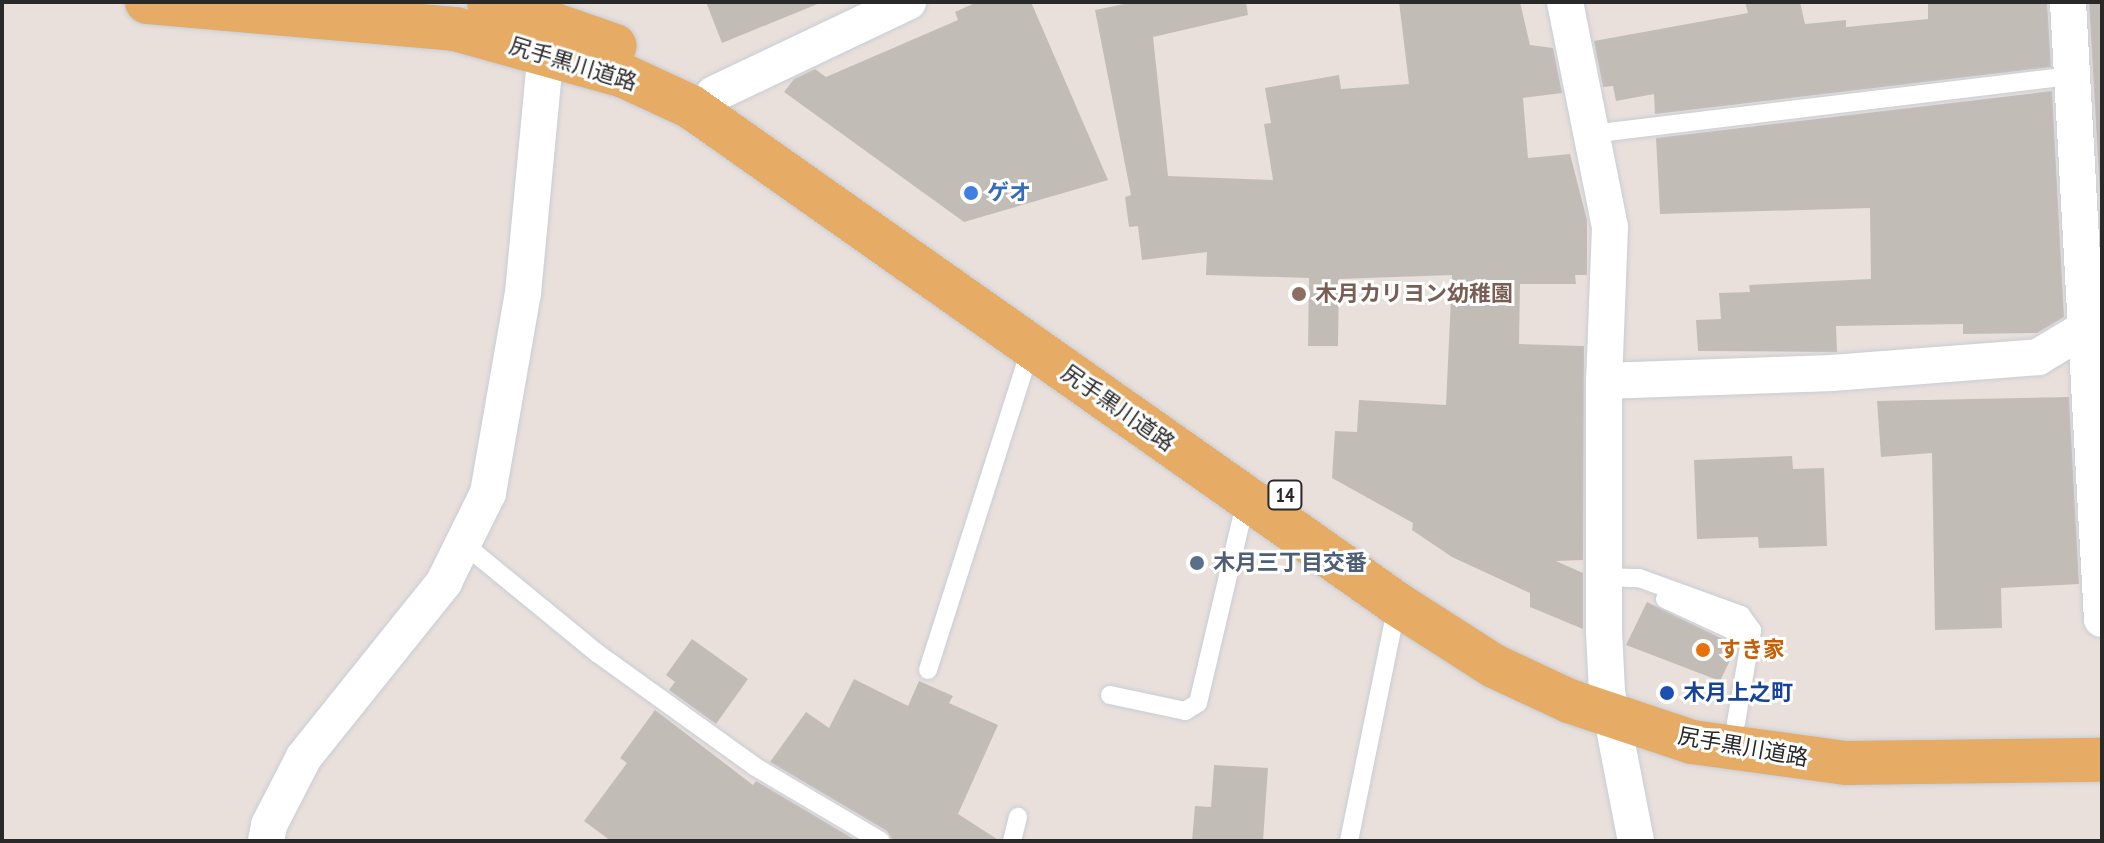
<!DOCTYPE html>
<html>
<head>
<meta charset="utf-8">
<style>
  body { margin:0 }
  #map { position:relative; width:2104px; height:843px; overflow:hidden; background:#eae0db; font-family:"PT Sans Narrow","Noto Sans JP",sans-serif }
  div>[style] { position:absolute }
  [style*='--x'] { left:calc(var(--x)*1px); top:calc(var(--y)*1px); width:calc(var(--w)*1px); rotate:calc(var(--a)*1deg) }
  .building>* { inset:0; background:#c2bcb7 }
  .roads { filter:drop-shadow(0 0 2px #c7cdd6) drop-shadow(0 0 2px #c7cdd6) }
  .service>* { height:18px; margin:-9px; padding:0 9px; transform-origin:9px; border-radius:9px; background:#fff }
  .minor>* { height:36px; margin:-18px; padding:0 18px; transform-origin:18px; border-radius:18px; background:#fff }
  .primary>* { height:44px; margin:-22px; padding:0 22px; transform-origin:22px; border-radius:22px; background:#e6ab64 }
  .dots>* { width:22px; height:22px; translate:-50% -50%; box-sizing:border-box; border:4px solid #fff; border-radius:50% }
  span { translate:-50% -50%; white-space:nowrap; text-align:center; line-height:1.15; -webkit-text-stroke:6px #fff; paint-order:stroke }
  .shield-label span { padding:2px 6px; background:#fff; border:2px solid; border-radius:6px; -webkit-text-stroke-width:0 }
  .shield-label { font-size:20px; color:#292929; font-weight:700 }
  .street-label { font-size:22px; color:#292929 }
  .shop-label { font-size:22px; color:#366cbe; font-weight:700 }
  .left { translate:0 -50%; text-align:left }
  .education-label { font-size:22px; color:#785e54; font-weight:700 }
  .service-label { font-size:22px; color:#4e5e75; font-weight:700 }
  .food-label { font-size:22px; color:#c56008; font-weight:700 }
  .transit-label { font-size:22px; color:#164399; font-weight:700 }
  .frame { position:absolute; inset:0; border:4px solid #292929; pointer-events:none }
</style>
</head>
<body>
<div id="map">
  <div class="building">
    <div style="clip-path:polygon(706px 2px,820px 2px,820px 3px,722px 43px)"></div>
    <div style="clip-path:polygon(977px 2px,1031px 2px,1108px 180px,964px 222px,784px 92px,794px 79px,815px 69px,826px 77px,958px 20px,955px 12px)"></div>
    <div style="clip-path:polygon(1134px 2px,1246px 2px,1248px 15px,1153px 37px,1168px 176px,1273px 180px,1264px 124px,1271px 123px,1265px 88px,1339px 75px,1341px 89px,1409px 84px,1399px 2px,1520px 2px,1530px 45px,1553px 48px,1562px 93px,1523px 98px,1528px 158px,1570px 154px,1587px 220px,1587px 275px,1575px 275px,1576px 284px,1520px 284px,1519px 344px,1584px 346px,1583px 560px,1556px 561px,1583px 573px,1583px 629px,1530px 607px,1530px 593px,1452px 557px,1412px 530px,1413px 523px,1332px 478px,1335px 431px,1357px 432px,1359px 400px,1446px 405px,1452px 275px,1339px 279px,1338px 346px,1308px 346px,1309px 278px,1206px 275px,1207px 252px,1142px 260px,1138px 226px,1129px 227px,1125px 197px,1131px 195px,1095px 10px)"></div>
    <div style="clip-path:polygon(1745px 2px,1800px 2px,1805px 24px,1846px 20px,1846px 27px,1928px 19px,1928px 2px,2047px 2px,2051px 67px,1655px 114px,1654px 94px,1616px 101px,1613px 86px,1603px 87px,1594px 41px,1748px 13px)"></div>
    <div style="clip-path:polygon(2089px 2px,2102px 2px,2102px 212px,2101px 212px)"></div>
    <div style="clip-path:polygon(2052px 91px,2064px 317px,2037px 333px,1963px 334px,1963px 324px,1836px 326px,1837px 352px,1698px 351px,1696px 320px,1721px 319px,1719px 293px,1750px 292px,1749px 285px,1871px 279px,1870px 208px,1660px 214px,1656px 138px)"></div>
    <div style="clip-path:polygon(2069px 397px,2079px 584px,2001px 588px,2002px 628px,1935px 630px,1932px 453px,1881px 457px,1877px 401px)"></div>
    <div style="clip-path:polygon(1792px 456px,1793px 469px,1824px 468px,1827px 546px,1759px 548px,1758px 537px,1697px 539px,1694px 460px)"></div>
    <div style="clip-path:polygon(1647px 602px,1737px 646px,1720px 681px,1626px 645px)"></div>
    <div style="clip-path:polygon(692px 639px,748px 679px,716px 724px,669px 690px,675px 682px,666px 675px)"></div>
    <div style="clip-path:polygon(854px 679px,908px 706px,919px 681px,953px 696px,949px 703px,998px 725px,958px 814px,1000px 841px,893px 841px,887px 831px,770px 762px,806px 712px,829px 728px)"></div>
    <div style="clip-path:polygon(655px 710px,753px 785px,756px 781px,857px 841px,611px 841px,584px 821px,627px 763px,620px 758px)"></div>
    <div style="clip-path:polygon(1214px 765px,1268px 768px,1263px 841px,1192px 841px,1195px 806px,1211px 807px)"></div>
  </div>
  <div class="roads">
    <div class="service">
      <div style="--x:1591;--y:134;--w:485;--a:-6.9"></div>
      <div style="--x:465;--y:545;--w:171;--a:39.3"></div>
      <div style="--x:597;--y:653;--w:193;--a:35.7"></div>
      <div style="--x:754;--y:766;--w:147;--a:30.6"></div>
      <div style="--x:1604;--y:577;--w:35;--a:2"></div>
      <div style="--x:1639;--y:578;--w:109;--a:19.9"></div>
      <div style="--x:1741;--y:615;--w:19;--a:54"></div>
      <div style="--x:1752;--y:630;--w:94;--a:99.8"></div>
      <div style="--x:1665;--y:599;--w:95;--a:24.9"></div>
      <div style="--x:928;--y:670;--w:338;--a:-72.3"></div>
      <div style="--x:1110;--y:695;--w:77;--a:12"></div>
      <div style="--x:1185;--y:711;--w:15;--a:-32"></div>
      <div style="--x:1198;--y:703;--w:209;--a:-76.7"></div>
      <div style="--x:1012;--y:841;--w:25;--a:-76"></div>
      <div style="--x:1349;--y:841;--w:241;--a:-78.5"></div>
    </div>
    <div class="minor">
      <div style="--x:1565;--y:2;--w:229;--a:78.7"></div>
      <div style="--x:1610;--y:227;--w:154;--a:92.2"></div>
      <div style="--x:1604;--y:381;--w:251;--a:90"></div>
      <div style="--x:1604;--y:632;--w:60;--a:87.1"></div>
      <div style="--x:1607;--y:692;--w:152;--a:79"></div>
      <div style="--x:2068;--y:2;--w:618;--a:86.85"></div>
      <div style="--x:714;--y:94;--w:215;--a:-25.4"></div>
      <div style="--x:1604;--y:381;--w:228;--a:-2"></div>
      <div style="--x:1832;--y:373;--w:207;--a:-4.4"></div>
      <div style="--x:2038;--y:357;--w:58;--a:-31"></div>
      <div style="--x:266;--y:841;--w:16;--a:-79"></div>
      <div style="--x:269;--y:825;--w:76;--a:-62.8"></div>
      <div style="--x:304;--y:757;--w:224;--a:-51.3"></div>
      <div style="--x:444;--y:582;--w:99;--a:-63.7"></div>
      <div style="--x:488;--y:493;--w:203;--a:-80.1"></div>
      <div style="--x:523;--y:293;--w:266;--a:-84.6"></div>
    </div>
    <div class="primary">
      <div style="--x:147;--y:2;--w:309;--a:5"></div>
      <div style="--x:455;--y:29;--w:175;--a:15.5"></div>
      <div style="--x:624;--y:76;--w:74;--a:24.8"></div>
      <div style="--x:691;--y:107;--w:863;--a:35.14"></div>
      <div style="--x:1397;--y:604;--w:115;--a:32.6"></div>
      <div style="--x:1494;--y:666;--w:83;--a:25"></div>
      <div style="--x:1569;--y:701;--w:130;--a:18.4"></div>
      <div style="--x:1692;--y:742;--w:155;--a:7.8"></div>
      <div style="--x:1846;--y:763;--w:256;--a:-0.7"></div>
      <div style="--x:489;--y:2;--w:133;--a:19.2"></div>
    </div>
  </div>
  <div class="dots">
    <div style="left:971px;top:193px;background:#3f7fe0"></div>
    <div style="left:1299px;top:294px;background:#8d6e63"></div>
    <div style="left:1197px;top:563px;background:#5c6f8a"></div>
    <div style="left:1703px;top:650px;background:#e8710a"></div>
    <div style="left:1667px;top:693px;background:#1a4fb4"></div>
  </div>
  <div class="shield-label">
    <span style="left:1285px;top:495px">14</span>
  </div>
  <div class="street-label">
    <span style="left:573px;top:64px;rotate:17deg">尻手黒川道路</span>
    <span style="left:1118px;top:408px;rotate:35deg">尻手黒川道路</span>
    <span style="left:1743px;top:747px;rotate:10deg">尻手黒川道路</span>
  </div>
  <div class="shop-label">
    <span class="left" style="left:987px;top:193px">ゲオ</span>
  </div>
  <div class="education-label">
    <span class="left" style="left:1315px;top:294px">木月カリヨン幼稚園</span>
  </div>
  <div class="service-label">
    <span class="left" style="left:1213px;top:563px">木月三丁目交番</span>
  </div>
  <div class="food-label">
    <span class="left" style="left:1719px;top:650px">すき家</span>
  </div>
  <div class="transit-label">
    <span class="left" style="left:1683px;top:693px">木月上之町</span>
  </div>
  <div class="frame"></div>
</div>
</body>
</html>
